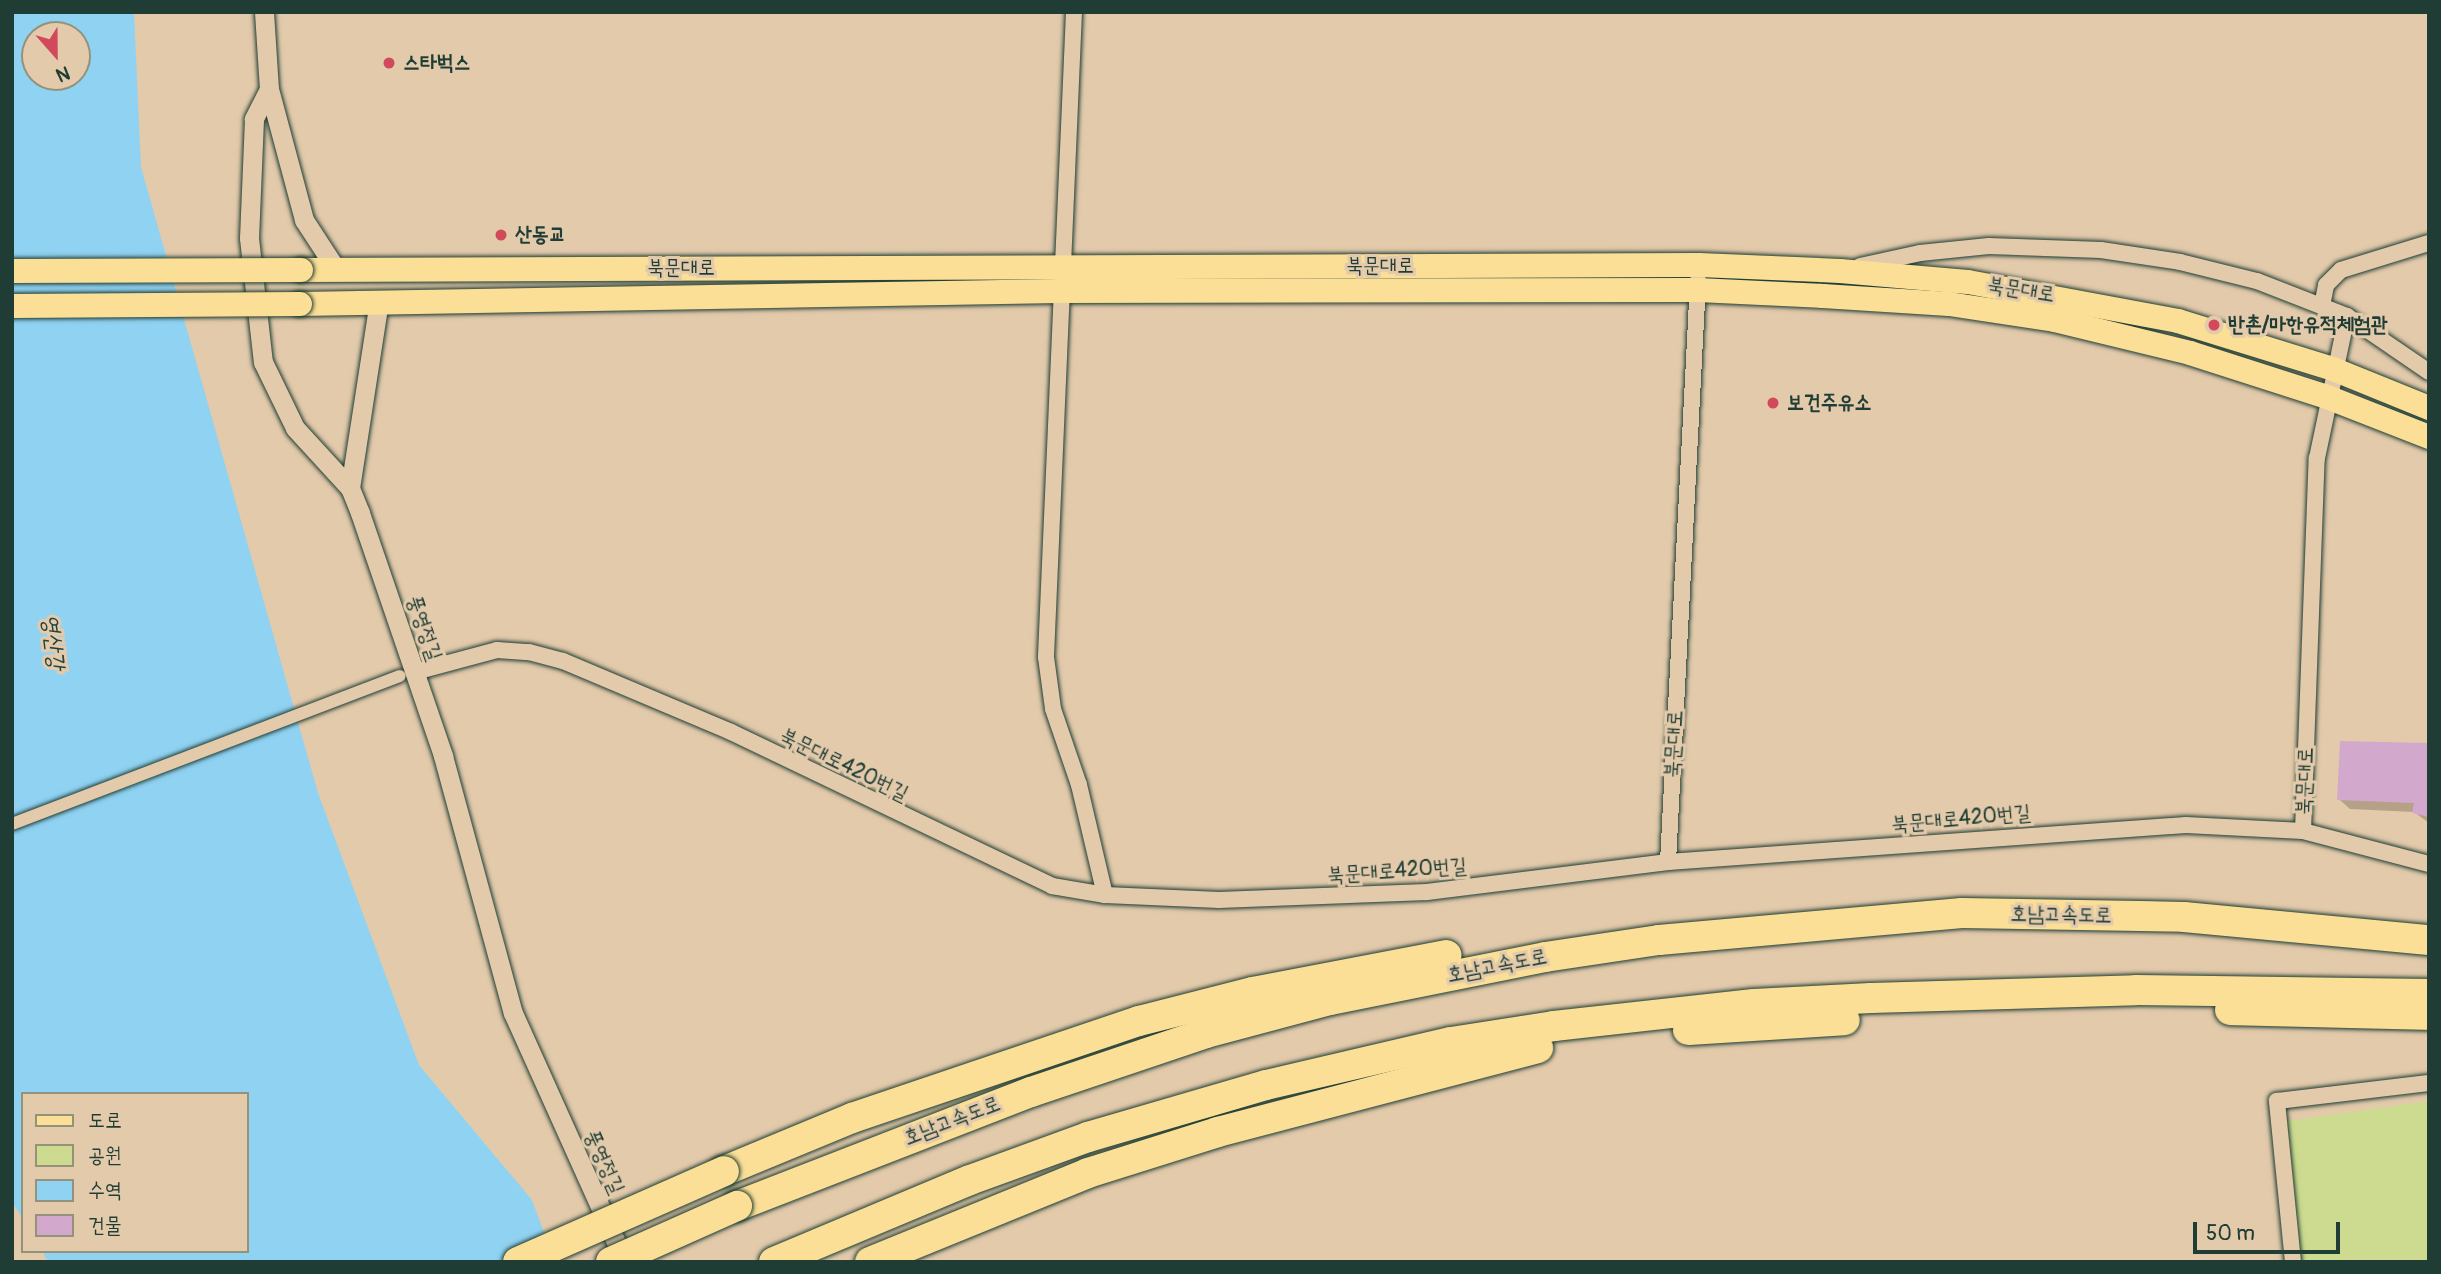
<!DOCTYPE html>
<html>
<head>
<meta charset="utf-8">
<style>
  body { margin:0 }
  #map { position:relative; width:2441px; height:1274px; overflow:hidden; background:#e3caab; font-family:Pangolin,"Poor Story",sans-serif }
  div>[style] { position:absolute }
  [style*='--x'] { left:calc(var(--x)*1px); top:calc(var(--y)*1px); width:calc(var(--w)*1px); rotate:calc(var(--a)*1deg) }
  .green>* { inset:0; background:#ccdb8f }
  .water>* { inset:0; background:#90d2f2 }
  .shadow>* { inset:0; background:#0003 }
  .building>* { inset:0; background:#d3a8cd }
  .roads { filter:drop-shadow(0 0 2px #1f3d34) drop-shadow(0 0 2px #1f3d34) }
  .pedestrian>* { height:12px; margin:-6px; padding:0 6px; transform-origin:6px; border-radius:6px; background:#e3caab }
  .minor>* { height:16px; margin:-8px; padding:0 8px; transform-origin:8px; border-radius:8px; background:#e3caab }
  .tertiary>* { height:19px; margin:-9.5px; padding:0 9.5px; transform-origin:9.5px; border-radius:9.5px; background:#e3caab }
  .primary>* { height:24px; margin:-12px; padding:0 12px; transform-origin:12px; border-radius:12px; background:#fbdf96 }
  .motorway>* { height:30px; margin:-15px; padding:0 15px; transform-origin:15px; border-radius:15px; background:#fbdf96 }
  .bridges { filter:drop-shadow(0 0 2px #1f3d34) drop-shadow(0 0 2px #1f3d34) }
  .primary-bridge>* { height:24px; margin:-12px; padding:0 12px; transform-origin:12px; border-radius:12px; background:#fbdf96 }
  .motorway-bridge>* { height:30px; margin:-15px; padding:0 15px; transform-origin:15px; border-radius:15px; background:#fbdf96 }
  .dots>* { width:19px; height:19px; translate:-50% -50%; box-sizing:border-box; border:4px solid #e3caab; border-radius:50% }
  span { translate:-50% -50%; white-space:nowrap; text-align:center; line-height:1.15; -webkit-text-stroke:6px #e3caab; paint-order:stroke }
  .poi-label { font-size:21px; color:#1f3d34; font-weight:700 }
  .left { translate:0 -50%; text-align:left }
  .street-label { font-size:21px; color:#1f3d34 }
  .water-label { font-size:23px; color:#25443e; font-style:italic }
  .frame { position:absolute; inset:0; border:14px solid #1f3d34; pointer-events:none }
  .legend { position:absolute; left:21px; top:1092px; width:228px; height:161px; box-sizing:border-box; background:#e3caab; border:2px solid #95927b; margin:0; padding:9px 12px; list-style:none; font-size:21px; color:#1f3d34 }
  .legend li { display:flex; align-items:center; gap:14px; height:35px }
  .legend b { width:35px; border:2px solid #95927b }
  .north { position:absolute; left:21px; top:21px; width:70px; height:70px; box-sizing:border-box; background:#e3caab; border:2px solid #95927b; border-radius:50%; rotate:159deg; font-size:19px; font-weight:700; line-height:28px; text-align:center; color:#1f3d34 }
  .north::after { content:''; display:block; margin:auto; width:24px; height:32px; background:#d1495b; clip-path:polygon(50% 0,100% 100%,50% 72%,0 100%) }
  .scale { position:absolute; left:2193px; top:1222px; width:147px; height:32px; box-sizing:border-box; border:4px solid #1f3d34; border-top:0; padding-left:9px; font-size:21px; line-height:24px; white-space:nowrap; color:#1f3d34; -webkit-text-stroke:5px #e3caab; paint-order:stroke }
</style>
</head>
<body>
<div id="map">
  <div class="green">
    <div style="clip-path:polygon(2429px 1101px,2429px 1262px,2301px 1262px,2287px 1121px)"></div>
  </div>
  <div class="water">
    <div style="clip-path:polygon(evenodd,12px 12px,134px 12px,141px 167px,318px 793px,419px 1065px,532px 1200px,555px 1262px,48px 1262px,42px 1251px,247px 1251px,247px 1094px,23px 1094px,23px 1219px,12px 1202px,12px 12px,35px 35px,77px 35px,77px 77px,35px 77px,35px 35px)"></div>
  </div>
  <div class="shadow">
    <div style="clip-path:polygon(2429px 745px,2429px 823px,2414px 812px,2350px 809px,2339px 799px)"></div>
  </div>
  <div class="building">
    <div style="clip-path:polygon(2340px 741px,2429px 743px,2429px 817px,2412px 813px,2414px 803px,2337px 800px)"></div>
  </div>
  <div class="roads">
    <div class="pedestrian">
      <div style="--x:12;--y:824;--w:415;--a:-20.9"></div>
    </div>
    <div class="minor">
      <div style="--x:1074;--y:12;--w:646;--a:92.49"></div>
      <div style="--x:1046;--y:657;--w:52;--a:82.3"></div>
      <div style="--x:1053;--y:709;--w:80;--a:71.1"></div>
      <div style="--x:1079;--y:785;--w:113;--a:76.7"></div>
      <div style="--x:1860;--y:266;--w:61;--a:-12.2"></div>
      <div style="--x:1920;--y:253;--w:69;--a:-5.8"></div>
      <div style="--x:1989;--y:246;--w:112;--a:2"></div>
      <div style="--x:2101;--y:250;--w:80;--a:8.6"></div>
      <div style="--x:2180;--y:262;--w:79;--a:13.9"></div>
      <div style="--x:2257;--y:281;--w:97;--a:21.3"></div>
      <div style="--x:2347;--y:316;--w:99;--a:34.3"></div>
      <div style="--x:2322;--y:306;--w:21;--a:-79"></div>
      <div style="--x:2326;--y:285;--w:21;--a:-45"></div>
      <div style="--x:2341;--y:270;--w:92;--a:-17.1"></div>
      <div style="--x:415;--y:672;--w:85;--a:-15"></div>
      <div style="--x:497;--y:650;--w:32;--a:4"></div>
      <div style="--x:529;--y:652;--w:35;--a:15"></div>
      <div style="--x:563;--y:661;--w:182;--a:22.9"></div>
      <div style="--x:731;--y:732;--w:356;--a:25.6"></div>
      <div style="--x:1052;--y:886;--w:54;--a:9.6"></div>
      <div style="--x:1105;--y:895;--w:114;--a:2.5"></div>
      <div style="--x:1219;--y:900;--w:208;--a:-2.2"></div>
      <div style="--x:1427;--y:892;--w:243;--a:-7.1"></div>
      <div style="--x:1668;--y:862;--w:519;--a:-4.09"></div>
      <div style="--x:2186;--y:825;--w:117;--a:2.9"></div>
      <div style="--x:2303;--y:831;--w:130;--a:14.7"></div>
      <div style="--x:2303;--y:831;--w:373;--a:-87.9"></div>
      <div style="--x:2317;--y:458;--w:145;--a:-78.1"></div>
      <div style="--x:1668;--y:862;--w:582;--a:-87.04"></div>
      <div style="--x:2293;--y:1262;--w:162;--a:-95.7"></div>
      <div style="--x:2277;--y:1101;--w:153;--a:-6.8"></div>
    </div>
    <div class="tertiary">
      <div style="--x:264;--y:12;--w:77;--a:86.3"></div>
      <div style="--x:269;--y:89;--w:34;--a:117"></div>
      <div style="--x:254;--y:119;--w:119;--a:92.4"></div>
      <div style="--x:249;--y:238;--w:125;--a:83.6"></div>
      <div style="--x:263;--y:362;--w:73;--a:64.1"></div>
      <div style="--x:295;--y:428;--w:81;--a:47.5"></div>
      <div style="--x:350;--y:488;--w:27;--a:68"></div>
      <div style="--x:360;--y:513;--w:257;--a:71.1"></div>
      <div style="--x:443;--y:756;--w:266;--a:74.8"></div>
      <div style="--x:513;--y:1013;--w:273;--a:65.8"></div>
      <div style="--x:269;--y:89;--w:136;--a:75"></div>
      <div style="--x:304;--y:220;--w:59;--a:56.9"></div>
      <div style="--x:350;--y:488;--w:189;--a:-81.2"></div>
    </div>
    <div class="primary">
      <div style="--x:301;--y:270;--w:1398;--a:-0.2"></div>
      <div style="--x:1699;--y:265;--w:141;--a:2.4"></div>
      <div style="--x:1840;--y:271;--w:128;--a:4.9"></div>
      <div style="--x:1968;--y:282;--w:214;--a:10.5"></div>
      <div style="--x:2178;--y:321;--w:162;--a:17.2"></div>
      <div style="--x:2333;--y:369;--w:104;--a:22.1"></div>
      <div style="--x:300;--y:304;--w:760;--a:-0.98"></div>
      <div style="--x:1060;--y:291;--w:638;--a:-0.09"></div>
      <div style="--x:1698;--y:290;--w:125;--a:2.7"></div>
      <div style="--x:1823;--y:296;--w:126;--a:3.6"></div>
      <div style="--x:1949;--y:304;--w:107;--a:8.6"></div>
      <div style="--x:2055;--y:320;--w:139;--a:13.7"></div>
      <div style="--x:2190;--y:353;--w:144;--a:17.8"></div>
      <div style="--x:2327;--y:397;--w:110;--a:21.4"></div>
    </div>
    <div class="motorway">
      <div style="--x:2230;--y:1010;--w:199;--a:1.4"></div>
      <div style="--x:1688;--y:1030;--w:157;--a:-3.6"></div>
      <div style="--x:724;--y:1171;--w:139;--a:-22.5"></div>
      <div style="--x:852;--y:1118;--w:303;--a:-18.7"></div>
      <div style="--x:1139;--y:1021;--w:118;--a:-14.3"></div>
      <div style="--x:1253;--y:992;--w:197;--a:-10.8"></div>
      <div style="--x:737;--y:1206;--w:315;--a:-21.2"></div>
      <div style="--x:1031;--y:1092;--w:185;--a:-18.6"></div>
      <div style="--x:1206;--y:1033;--w:128;--a:-14.9"></div>
      <div style="--x:1330;--y:1000;--w:219;--a:-11.3"></div>
      <div style="--x:1545;--y:957;--w:115;--a:-8.5"></div>
      <div style="--x:1659;--y:940;--w:304;--a:-5.1"></div>
      <div style="--x:1962;--y:913;--w:222;--a:1"></div>
      <div style="--x:2184;--y:917;--w:246;--a:5.4"></div>
      <div style="--x:774;--y:1262;--w:212;--a:-22.7"></div>
      <div style="--x:970;--y:1180;--w:126;--a:-20"></div>
      <div style="--x:1088;--y:1137;--w:185;--a:-16.3"></div>
      <div style="--x:1266;--y:1085;--w:190;--a:-13.1"></div>
      <div style="--x:1451;--y:1042;--w:104;--a:-8.8"></div>
      <div style="--x:1554;--y:1026;--w:201;--a:-6.3"></div>
      <div style="--x:1754;--y:1004;--w:117;--a:-2.9"></div>
      <div style="--x:1871;--y:998;--w:265;--a:-1.7"></div>
      <div style="--x:2136;--y:990;--w:293;--a:0.8"></div>
      <div style="--x:870;--y:1262;--w:235;--a:-22.2"></div>
      <div style="--x:1088;--y:1173;--w:136;--a:-17.5"></div>
      <div style="--x:1218;--y:1132;--w:331;--a:-14.7"></div>
    </div>
  </div>
  <div class="bridges">
    <div class="primary-bridge">
      <div style="--x:12;--y:271;--w:289;--a:-0.2"></div>
      <div style="--x:12;--y:306;--w:288;--a:-0.4"></div>
    </div>
    <div class="motorway-bridge">
      <div style="--x:518;--y:1262;--w:225;--a:-23.8"></div>
      <div style="--x:611;--y:1262;--w:138;--a:-24"></div>
    </div>
  </div>
  <div class="dots">
    <div style="left:389px;top:63px;background:#d1495b"></div>
    <div style="left:501px;top:235px;background:#d1495b"></div>
    <div style="left:2214px;top:325px;background:#d1495b"></div>
    <div style="left:1773px;top:403px;background:#d1495b"></div>
  </div>
  <div class="poi-label">
    <span class="left" style="left:403px;top:63px">스타벅스</span>
    <span class="left" style="left:515px;top:235px">산동교</span>
    <span class="left" style="left:2228px;top:325px">반촌/마한유적체험관</span>
    <span class="left" style="left:1787px;top:403px">보건주유소</span>
  </div>
  <div class="street-label">
    <span style="left:1380px;top:266px">북문대로</span>
    <span style="left:681px;top:268px">북문대로</span>
    <span style="left:2021px;top:290px;rotate:9deg">북문대로</span>
    <span style="left:424px;top:628px;rotate:71deg">풍영정길</span>
    <span style="left:1674px;top:744px;rotate:-87deg">북문대로</span>
    <span style="left:844px;top:765px;rotate:26deg">북문대로420번길</span>
    <span style="left:2305px;top:781px;rotate:-88deg">북문대로</span>
    <span style="left:1961px;top:819px;rotate:-5deg">북문대로420번길</span>
    <span style="left:1397px;top:871px;rotate:-4deg">북문대로420번길</span>
    <span style="left:2061px;top:915px;rotate:1deg">호남고속도로</span>
    <span style="left:1497px;top:966px;rotate:-11deg">호남고속도로</span>
    <span style="left:952px;top:1121px;rotate:-21deg">호남고속도로</span>
    <span style="left:604px;top:1162px;rotate:66deg">풍영정길</span>
  </div>
  <div class="water-label">
    <span style="left:53px;top:642px;rotate:83deg">영산강</span>
  </div>
  <div class="frame"></div>
  <ul class="legend">
  <li><b style="height:9px;background:#fbdf96"></b>도로</li>
  <li><b style="height:19px;background:#ccdb8f"></b>공원</li>
  <li><b style="height:19px;background:#90d2f2"></b>수역</li>
  <li><b style="height:19px;background:#d3a8cd"></b>건물</li>
  </ul>
  <div class="north">N</div>
  <div class="scale">50 m</div>
</div>
</body>
</html>
